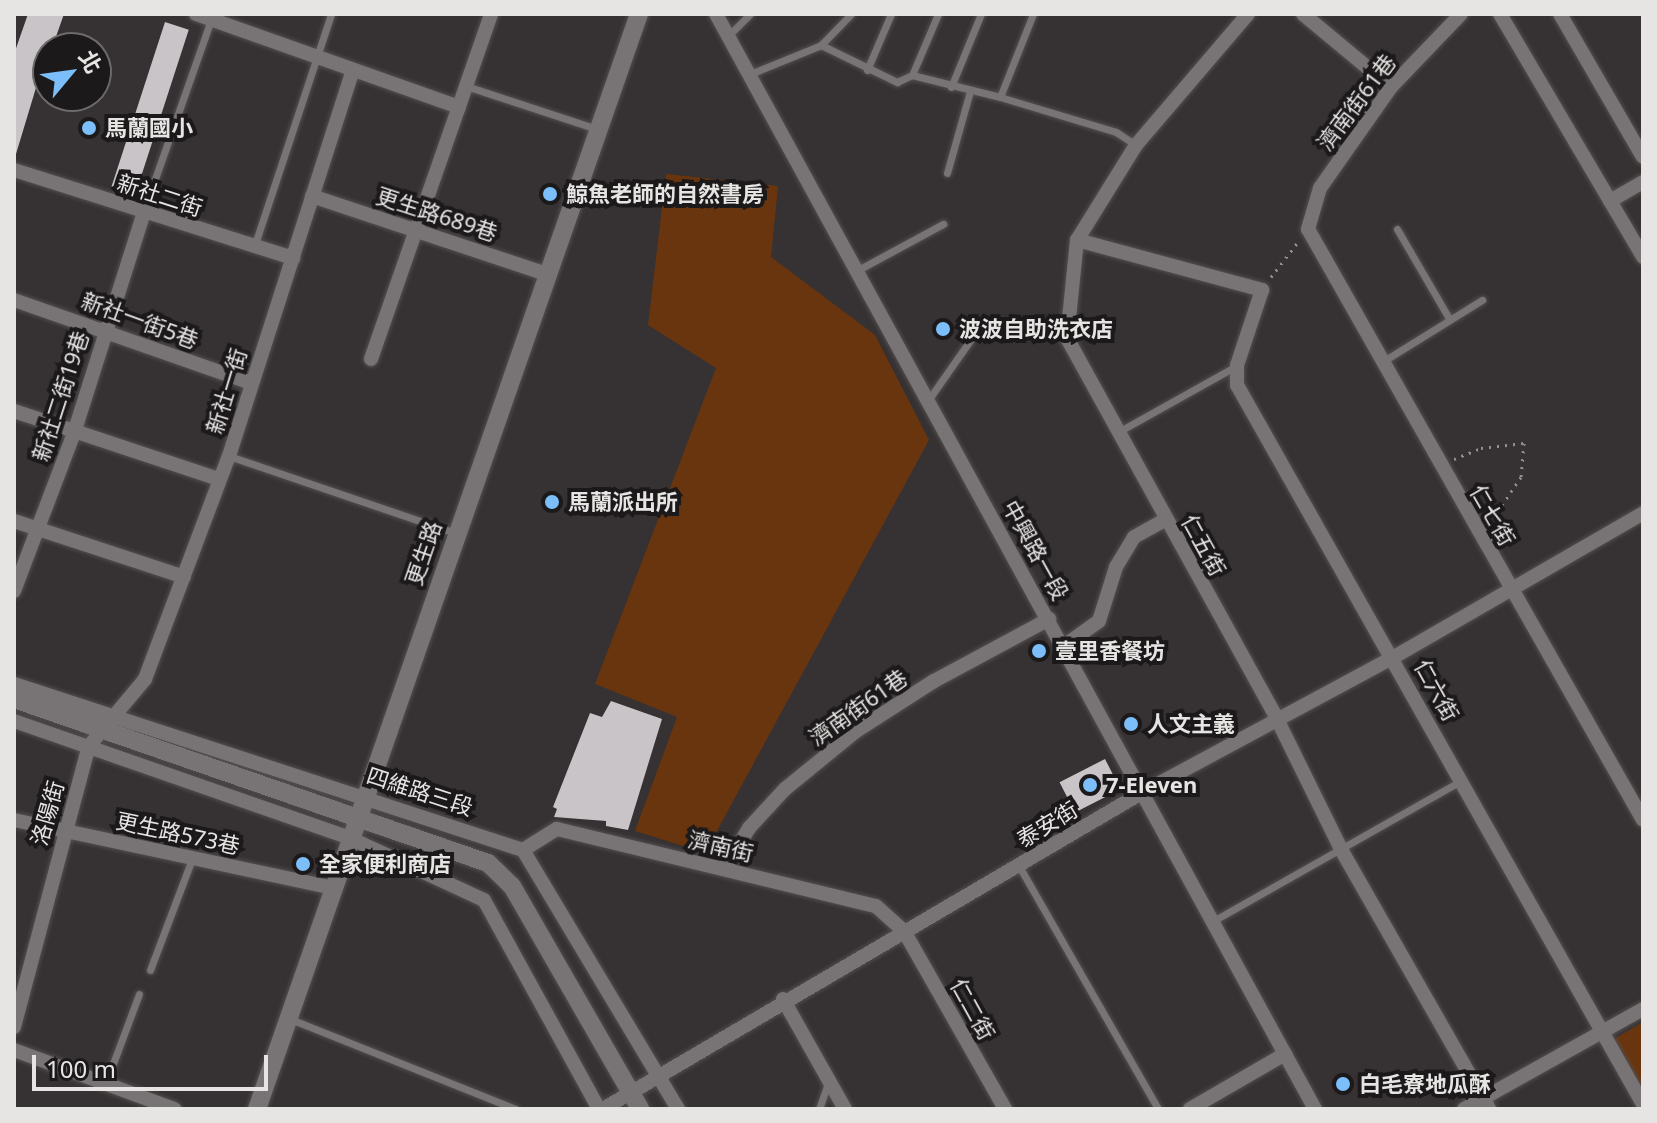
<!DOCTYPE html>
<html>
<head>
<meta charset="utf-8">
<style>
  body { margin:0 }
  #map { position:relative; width:1657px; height:1123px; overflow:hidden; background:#363132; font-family:"Noto Sans","Noto Sans TC",sans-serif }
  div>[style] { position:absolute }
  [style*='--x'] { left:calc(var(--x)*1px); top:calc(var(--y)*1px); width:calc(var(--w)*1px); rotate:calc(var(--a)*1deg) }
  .green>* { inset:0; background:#69350e }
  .building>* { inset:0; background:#c9c4c7; transform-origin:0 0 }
  .path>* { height:3px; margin-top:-1.5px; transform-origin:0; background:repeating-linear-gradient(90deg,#938f90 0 2px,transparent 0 8px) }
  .roads { filter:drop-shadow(0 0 2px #524e4f) drop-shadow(0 0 2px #524e4f) }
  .service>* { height:7px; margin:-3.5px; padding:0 3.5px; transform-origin:3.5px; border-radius:3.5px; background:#787374 }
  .minor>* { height:14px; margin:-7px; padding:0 7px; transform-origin:7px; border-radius:7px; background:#787374 }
  .tertiary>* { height:18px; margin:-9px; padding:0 9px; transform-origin:9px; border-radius:9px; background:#787374 }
  .dots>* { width:22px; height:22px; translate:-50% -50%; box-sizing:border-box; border:4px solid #1c191a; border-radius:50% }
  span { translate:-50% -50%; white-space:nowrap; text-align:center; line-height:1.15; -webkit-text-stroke:8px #1c191a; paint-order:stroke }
  .street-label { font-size:22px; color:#e7e4e4 }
  .poi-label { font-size:22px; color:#e7e4e4; font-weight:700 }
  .left { translate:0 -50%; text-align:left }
  .frame { position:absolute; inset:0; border:16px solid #e7e4e4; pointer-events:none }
  .north { position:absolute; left:32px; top:32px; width:80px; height:80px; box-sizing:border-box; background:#1c191a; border:2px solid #6d6a6b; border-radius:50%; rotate:61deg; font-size:22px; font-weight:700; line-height:32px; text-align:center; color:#e7e4e4 }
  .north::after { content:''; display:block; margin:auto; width:28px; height:36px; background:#7cbef9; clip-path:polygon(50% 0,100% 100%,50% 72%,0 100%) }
  .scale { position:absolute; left:32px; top:1055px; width:236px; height:36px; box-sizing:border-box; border:4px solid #e7e4e4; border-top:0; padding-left:10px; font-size:24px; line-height:28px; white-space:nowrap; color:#e7e4e4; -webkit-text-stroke:6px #1c191a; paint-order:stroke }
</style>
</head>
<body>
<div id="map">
  <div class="green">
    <div style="clip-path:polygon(666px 174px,778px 186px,771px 257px,875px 335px,929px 440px,705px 853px,635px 831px,677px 717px,595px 684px,716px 368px,648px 325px)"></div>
    <div style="clip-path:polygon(1643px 1022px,1643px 1089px,1614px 1039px)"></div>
  </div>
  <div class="building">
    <div style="clip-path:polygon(28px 14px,64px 14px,52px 48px,48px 48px,16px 154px,14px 54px)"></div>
    <div style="left:165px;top:22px;width:25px;height:173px;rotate:18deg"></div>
    <div style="clip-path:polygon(611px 701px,662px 719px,628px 830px,606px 826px,606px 821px,554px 817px,557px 809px,553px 807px,590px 713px,602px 717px)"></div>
    <div style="left:1105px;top:759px;width:34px;height:51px;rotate:63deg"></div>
  </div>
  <div class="path">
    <div style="--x:1271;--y:277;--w:44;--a:-52.4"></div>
    <div style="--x:1454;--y:459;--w:29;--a:-22"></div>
    <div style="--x:1481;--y:448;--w:43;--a:-6.6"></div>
    <div style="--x:1524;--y:443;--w:34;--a:95"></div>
    <div style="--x:1521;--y:477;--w:53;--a:124.3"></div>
  </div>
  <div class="roads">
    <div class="service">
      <div style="--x:729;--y:35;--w:30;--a:-45"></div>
      <div style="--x:821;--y:45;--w:43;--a:-45.9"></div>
      <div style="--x:867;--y:70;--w:61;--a:-66.8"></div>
      <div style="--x:750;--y:74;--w:77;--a:-22.2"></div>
      <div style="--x:821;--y:45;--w:85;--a:26"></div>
      <div style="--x:897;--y:82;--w:17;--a:-25"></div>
      <div style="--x:912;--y:75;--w:91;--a:14"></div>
      <div style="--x:1000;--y:97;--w:121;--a:16.8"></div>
      <div style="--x:1116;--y:132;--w:24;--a:33"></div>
      <div style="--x:912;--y:75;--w:66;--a:-66.9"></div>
      <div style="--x:466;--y:86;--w:138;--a:18.2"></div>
      <div style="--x:951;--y:87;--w:79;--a:-67.7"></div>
      <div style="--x:1000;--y:97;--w:89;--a:-68.3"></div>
      <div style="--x:947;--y:173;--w:85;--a:-74.3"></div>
      <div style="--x:144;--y:210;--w:201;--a:-70.6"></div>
      <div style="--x:1397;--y:229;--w:105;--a:59.8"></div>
      <div style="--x:254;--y:247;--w:245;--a:-71.7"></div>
      <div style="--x:858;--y:270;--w:97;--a:-28.4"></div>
      <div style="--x:1382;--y:362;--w:118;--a:-31.8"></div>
      <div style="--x:929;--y:399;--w:85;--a:-55"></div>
      <div style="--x:978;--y:329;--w:88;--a:-2"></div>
      <div style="--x:1118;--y:432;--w:135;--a:-29.2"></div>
      <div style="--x:229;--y:456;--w:239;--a:18.8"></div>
      <div style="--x:1019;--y:866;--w:280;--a:60.2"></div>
      <div style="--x:1213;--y:921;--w:284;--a:-29.5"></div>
      <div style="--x:150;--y:970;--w:119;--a:-69.3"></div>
      <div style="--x:288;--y:1018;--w:245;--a:21.8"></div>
      <div style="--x:105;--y:1085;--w:97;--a:-69.5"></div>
      <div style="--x:819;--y:1109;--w:28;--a:-71"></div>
    </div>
    <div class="minor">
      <div style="--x:196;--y:14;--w:279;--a:19.5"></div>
      <div style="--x:716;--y:14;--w:1248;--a:61.32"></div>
      <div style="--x:1248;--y:14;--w:172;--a:130.5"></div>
      <div style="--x:1136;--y:145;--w:112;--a:121.8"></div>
      <div style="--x:1077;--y:240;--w:99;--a:95.8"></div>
      <div style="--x:1067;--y:338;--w:437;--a:61.1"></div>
      <div style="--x:1278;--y:721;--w:145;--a:63.8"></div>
      <div style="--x:1342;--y:851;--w:297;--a:60.3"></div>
      <div style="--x:1303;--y:14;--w:114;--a:39.7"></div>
      <div style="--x:1461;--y:14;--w:101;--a:133.8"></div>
      <div style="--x:1391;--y:87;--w:123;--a:125.1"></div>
      <div style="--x:1320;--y:188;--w:43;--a:106.3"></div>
      <div style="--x:1308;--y:229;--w:679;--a:60.45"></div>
      <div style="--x:1500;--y:14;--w:282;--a:59.5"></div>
      <div style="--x:1560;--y:14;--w:165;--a:59.9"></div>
      <div style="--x:14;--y:170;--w:293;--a:17.5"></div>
      <div style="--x:312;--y:196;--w:248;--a:18.4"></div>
      <div style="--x:1610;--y:201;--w:38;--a:-30"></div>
      <div style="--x:1077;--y:240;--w:192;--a:15.1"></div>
      <div style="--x:1262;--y:290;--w:79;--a:108.4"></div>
      <div style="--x:1237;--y:365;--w:20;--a:90"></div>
      <div style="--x:1237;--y:385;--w:826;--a:60.55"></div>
      <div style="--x:14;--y:300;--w:251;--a:19.3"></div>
      <div style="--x:371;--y:359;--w:365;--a:-70.8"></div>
      <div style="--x:14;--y:411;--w:216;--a:18.4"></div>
      <div style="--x:14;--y:521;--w:179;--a:18.2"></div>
      <div style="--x:14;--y:591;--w:169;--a:-69.2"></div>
      <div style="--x:74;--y:433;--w:232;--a:-72.4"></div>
      <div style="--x:1064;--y:646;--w:43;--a:-35.5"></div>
      <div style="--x:1099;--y:621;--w:57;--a:-72.5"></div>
      <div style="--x:1116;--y:567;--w:35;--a:-59"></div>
      <div style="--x:1134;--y:537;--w:35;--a:-29"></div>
      <div style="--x:14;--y:684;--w:535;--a:18.06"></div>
      <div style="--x:523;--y:850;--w:302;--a:59.1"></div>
      <div style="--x:14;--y:721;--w:358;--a:19.2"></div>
      <div style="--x:352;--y:839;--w:145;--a:24.8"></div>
      <div style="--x:484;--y:900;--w:239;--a:61.2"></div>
      <div style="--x:14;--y:820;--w:326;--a:12"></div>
      <div style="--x:523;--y:850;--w:40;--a:-32"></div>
      <div style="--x:557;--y:829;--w:328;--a:13.6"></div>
      <div style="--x:876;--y:906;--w:38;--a:42"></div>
      <div style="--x:904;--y:931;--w:205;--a:60.4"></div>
      <div style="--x:724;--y:869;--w:48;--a:-58.6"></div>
      <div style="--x:749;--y:828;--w:53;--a:-47.3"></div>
      <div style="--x:785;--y:789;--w:92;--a:-39.2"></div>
      <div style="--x:856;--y:731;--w:93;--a:-32.7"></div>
      <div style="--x:934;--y:681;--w:131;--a:-28.3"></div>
      <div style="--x:783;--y:999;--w:126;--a:60.6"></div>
      <div style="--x:14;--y:1027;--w:291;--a:-75.1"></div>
      <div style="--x:89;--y:746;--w:87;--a:-50.1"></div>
      <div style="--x:145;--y:679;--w:238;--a:-69.4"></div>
      <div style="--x:229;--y:456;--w:405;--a:-72.2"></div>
      <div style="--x:14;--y:1050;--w:171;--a:20.2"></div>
      <div style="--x:603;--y:1109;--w:626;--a:-30.41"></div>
      <div style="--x:1143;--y:792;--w:285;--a:-28.3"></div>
      <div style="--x:1394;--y:657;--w:288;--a:-30"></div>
      <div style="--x:1190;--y:1109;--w:110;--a:-30.1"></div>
      <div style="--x:1464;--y:1109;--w:205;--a:-29.2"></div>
    </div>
    <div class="tertiary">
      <div style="--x:14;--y:699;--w:502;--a:19.09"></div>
      <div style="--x:488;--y:863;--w:33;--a:44"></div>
      <div style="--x:512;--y:886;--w:257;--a:60.1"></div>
      <div style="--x:257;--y:1109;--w:1160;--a:-70.77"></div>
    </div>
  </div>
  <div class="dots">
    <div style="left:89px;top:128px;background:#7cbef9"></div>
    <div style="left:550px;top:194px;background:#7cbef9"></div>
    <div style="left:943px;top:329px;background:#7cbef9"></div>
    <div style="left:552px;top:502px;background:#7cbef9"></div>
    <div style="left:1039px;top:651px;background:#7cbef9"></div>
    <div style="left:1131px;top:724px;background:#7cbef9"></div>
    <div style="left:1090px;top:785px;background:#7cbef9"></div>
    <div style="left:303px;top:864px;background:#7cbef9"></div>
    <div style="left:1343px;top:1084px;background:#7cbef9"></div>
  </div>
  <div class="street-label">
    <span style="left:1356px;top:102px;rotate:-53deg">濟南街61巷</span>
    <span style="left:160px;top:195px;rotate:18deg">新社二街</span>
    <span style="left:437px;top:214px;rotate:18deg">更生路689巷</span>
    <span style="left:140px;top:320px;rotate:20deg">新社一街5巷</span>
    <span style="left:226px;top:391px;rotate:-73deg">新社一街</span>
    <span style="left:60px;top:396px;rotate:-72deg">新社二街19巷</span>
    <span style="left:1493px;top:515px;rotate:60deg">仁七街</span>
    <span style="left:1204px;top:545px;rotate:61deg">仁五街</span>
    <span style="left:1036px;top:550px;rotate:61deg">中興路一段</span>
    <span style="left:423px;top:553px;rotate:-71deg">更生路</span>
    <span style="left:1437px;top:690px;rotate:61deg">仁六街</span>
    <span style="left:858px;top:707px;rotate:-35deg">濟南街61巷</span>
    <span style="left:420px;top:791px;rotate:18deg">四維路三段</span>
    <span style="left:47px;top:813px;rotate:-74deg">洛陽街</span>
    <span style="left:1047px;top:824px;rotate:-31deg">泰安街</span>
    <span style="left:178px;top:833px;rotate:12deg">更生路573巷</span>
    <span style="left:721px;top:846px;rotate:13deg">濟南街</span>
    <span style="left:973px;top:1009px;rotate:61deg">仁二街</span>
  </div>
  <div class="poi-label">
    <span class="left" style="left:105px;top:128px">馬蘭國小</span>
    <span class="left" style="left:566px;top:194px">鯨魚老師的自然書房</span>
    <span class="left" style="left:959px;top:329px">波波自助洗衣店</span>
    <span class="left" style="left:568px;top:502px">馬蘭派出所</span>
    <span class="left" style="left:1055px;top:651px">壹里香餐坊</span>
    <span class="left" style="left:1147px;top:724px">人文主義</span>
    <span class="left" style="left:1106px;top:785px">7-Eleven</span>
    <span class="left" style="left:319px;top:864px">全家便利商店</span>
    <span class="left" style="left:1359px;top:1084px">白毛寮地瓜酥</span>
  </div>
  <div class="frame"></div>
  <div class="north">北</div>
  <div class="scale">100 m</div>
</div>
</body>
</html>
